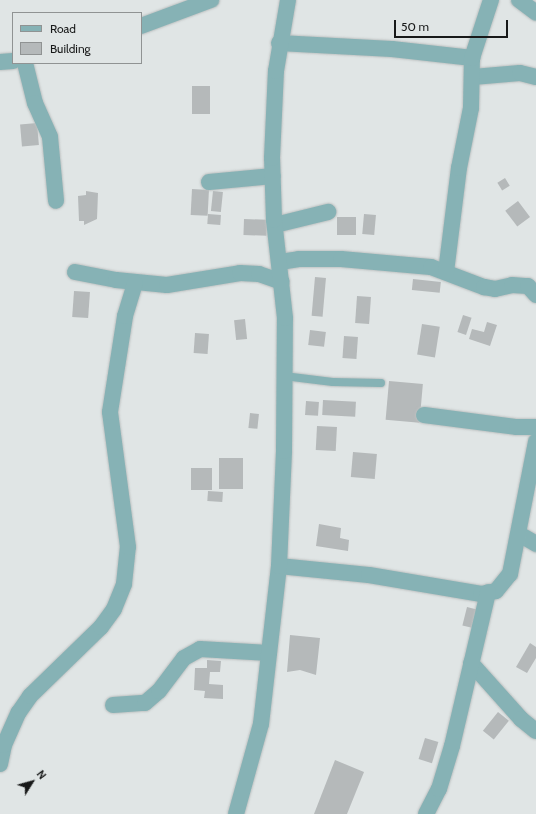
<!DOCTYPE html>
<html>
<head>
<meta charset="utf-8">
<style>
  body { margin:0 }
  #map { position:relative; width:536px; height:814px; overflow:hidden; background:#e0e5e5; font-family:Cabin,sans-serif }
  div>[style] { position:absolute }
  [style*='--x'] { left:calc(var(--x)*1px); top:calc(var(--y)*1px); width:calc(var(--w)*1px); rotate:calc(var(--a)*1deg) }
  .building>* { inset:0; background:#b5b9ba; transform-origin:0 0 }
  .roads { filter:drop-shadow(0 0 1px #bcc0c0) drop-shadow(0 0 1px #bcc0c0) }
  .lane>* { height:8px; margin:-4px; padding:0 4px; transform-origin:4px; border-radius:4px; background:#86b2b5 }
  .street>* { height:16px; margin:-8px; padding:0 8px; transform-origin:8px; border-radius:8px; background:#86b2b5 }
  span { translate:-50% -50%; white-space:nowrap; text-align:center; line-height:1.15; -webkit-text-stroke:3px #e0e5e5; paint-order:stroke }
  .legend { position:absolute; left:12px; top:12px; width:130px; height:52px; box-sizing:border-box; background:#e0e5e5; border:1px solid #909393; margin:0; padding:5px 7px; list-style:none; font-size:12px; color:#181919 }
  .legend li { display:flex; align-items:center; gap:8px; height:20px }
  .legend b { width:20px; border:1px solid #909393 }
  .north { position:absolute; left:12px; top:762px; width:40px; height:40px; -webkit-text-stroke:3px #e0e5e5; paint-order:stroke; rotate:53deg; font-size:11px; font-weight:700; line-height:16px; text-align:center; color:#181919 }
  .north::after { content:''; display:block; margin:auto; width:14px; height:18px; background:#181919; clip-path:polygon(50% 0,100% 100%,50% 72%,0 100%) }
  .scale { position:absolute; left:394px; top:20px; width:114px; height:18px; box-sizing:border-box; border:2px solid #181919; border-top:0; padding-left:5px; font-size:12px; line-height:14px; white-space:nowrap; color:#181919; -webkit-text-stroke:3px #e0e5e5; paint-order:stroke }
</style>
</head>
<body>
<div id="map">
  <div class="building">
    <div style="left:192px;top:86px;width:18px;height:28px"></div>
    <div style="left:37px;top:123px;width:22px;height:17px;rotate:85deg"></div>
    <div style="left:505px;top:178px;width:9px;height:9px;rotate:58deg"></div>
    <div style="left:192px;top:189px;width:17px;height:26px;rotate:3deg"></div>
    <div style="clip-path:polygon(86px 191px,98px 193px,97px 219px,84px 225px,84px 221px,79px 221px,78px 196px,86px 195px)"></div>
    <div style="left:213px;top:191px;width:10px;height:20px;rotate:6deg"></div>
    <div style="left:518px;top:201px;width:20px;height:16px;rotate:53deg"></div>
    <div style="left:208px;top:214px;width:13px;height:10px;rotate:4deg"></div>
    <div style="left:364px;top:214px;width:12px;height:20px;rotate:5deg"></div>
    <div style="left:337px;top:217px;width:19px;height:18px"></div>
    <div style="left:244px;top:219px;width:23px;height:16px;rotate:2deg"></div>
    <div style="left:315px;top:277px;width:11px;height:39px;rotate:5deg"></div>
    <div style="left:413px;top:279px;width:28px;height:11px;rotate:6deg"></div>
    <div style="left:74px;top:291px;width:16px;height:26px;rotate:4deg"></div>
    <div style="left:357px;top:296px;width:14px;height:27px;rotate:4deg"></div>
    <div style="left:463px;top:315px;width:9px;height:18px;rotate:18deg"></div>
    <div style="left:245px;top:319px;width:20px;height:11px;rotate:84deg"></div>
    <div style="clip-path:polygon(487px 322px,497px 325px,490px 346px,469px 339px,472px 329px,484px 332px)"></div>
    <div style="left:422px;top:324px;width:18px;height:31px;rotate:9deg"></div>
    <div style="left:310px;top:330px;width:16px;height:15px;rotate:7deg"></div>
    <div style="left:195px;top:333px;width:14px;height:20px;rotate:4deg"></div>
    <div style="left:344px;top:336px;width:14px;height:22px;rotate:4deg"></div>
    <div style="left:389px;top:381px;width:34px;height:39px;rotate:5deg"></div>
    <div style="left:323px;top:400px;width:33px;height:15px;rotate:3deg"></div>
    <div style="left:306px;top:401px;width:13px;height:14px;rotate:4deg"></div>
    <div style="left:250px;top:413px;width:9px;height:15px;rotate:6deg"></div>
    <div style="left:317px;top:426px;width:20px;height:24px;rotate:3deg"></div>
    <div style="left:353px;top:452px;width:24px;height:25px;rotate:5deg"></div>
    <div style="left:219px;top:458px;width:24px;height:31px"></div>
    <div style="left:212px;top:468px;width:22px;height:21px;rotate:90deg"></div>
    <div style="left:208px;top:491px;width:15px;height:10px;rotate:4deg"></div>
    <div style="clip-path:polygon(319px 524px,341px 528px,340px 538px,349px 540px,348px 551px,316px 546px)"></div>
    <div style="left:467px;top:607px;width:12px;height:19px;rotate:14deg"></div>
    <div style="clip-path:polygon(290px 635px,320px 638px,316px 675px,300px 670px,287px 672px)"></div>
    <div style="clip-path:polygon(530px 643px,536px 647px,536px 658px,527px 673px,516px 667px)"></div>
    <div style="clip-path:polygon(207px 660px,221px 661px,220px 672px,210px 672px,209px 684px,223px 685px,223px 699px,204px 698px,205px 691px,194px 690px,195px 668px,207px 668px)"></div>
    <div style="left:498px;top:712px;width:14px;height:24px;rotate:39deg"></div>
    <div style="left:425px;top:738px;width:14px;height:22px;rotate:17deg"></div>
    <div style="clip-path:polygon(335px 760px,364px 772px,347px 814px,314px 814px)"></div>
  </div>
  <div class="roads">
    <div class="lane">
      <div style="--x:284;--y:376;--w:49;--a:7"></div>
      <div style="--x:333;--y:382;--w:48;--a:1.2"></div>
    </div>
    <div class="street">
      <div style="--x:519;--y:0;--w:21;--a:37"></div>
      <div style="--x:141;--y:26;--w:75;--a:-20.4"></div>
      <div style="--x:279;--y:43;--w:113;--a:3"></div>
      <div style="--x:392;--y:49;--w:81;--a:6.4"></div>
      <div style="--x:0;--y:62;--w:13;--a:-4"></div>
      <div style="--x:25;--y:63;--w:41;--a:76"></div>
      <div style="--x:35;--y:103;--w:37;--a:66"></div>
      <div style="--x:50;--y:137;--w:64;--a:84.6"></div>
      <div style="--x:473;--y:77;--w:47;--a:-4.9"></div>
      <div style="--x:520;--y:73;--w:16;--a:14"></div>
      <div style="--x:209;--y:182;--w:64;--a:-5.4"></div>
      <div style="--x:275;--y:225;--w:55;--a:-13.8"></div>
      <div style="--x:280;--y:262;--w:19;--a:-9"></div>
      <div style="--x:299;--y:259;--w:42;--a:0"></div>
      <div style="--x:341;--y:259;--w:90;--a:5.1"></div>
      <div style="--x:431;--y:267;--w:57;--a:20.7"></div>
      <div style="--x:484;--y:287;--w:11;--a:10"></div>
      <div style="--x:495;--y:289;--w:17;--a:-13"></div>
      <div style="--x:512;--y:285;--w:16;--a:4"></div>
      <div style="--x:528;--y:286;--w:12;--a:48"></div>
      <div style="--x:75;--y:272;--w:42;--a:11"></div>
      <div style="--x:116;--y:280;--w:51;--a:5.6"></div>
      <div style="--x:167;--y:285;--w:74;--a:-9.3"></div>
      <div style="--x:240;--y:273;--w:19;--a:3"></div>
      <div style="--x:259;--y:274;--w:24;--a:19"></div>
      <div style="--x:446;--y:272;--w:105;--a:-82.9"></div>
      <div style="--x:459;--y:168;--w:61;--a:-78.7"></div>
      <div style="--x:471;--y:108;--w:50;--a:-88.9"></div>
      <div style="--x:472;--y:58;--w:61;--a:-71.9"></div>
      <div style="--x:424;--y:415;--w:94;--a:7.4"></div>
      <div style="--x:517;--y:427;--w:19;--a:0"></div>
      <div style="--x:519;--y:534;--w:20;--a:30"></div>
      <div style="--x:279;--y:566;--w:90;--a:5.7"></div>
      <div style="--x:369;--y:575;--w:114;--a:9.6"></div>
      <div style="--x:481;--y:594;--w:15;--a:-11"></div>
      <div style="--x:496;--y:591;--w:22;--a:-51"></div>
      <div style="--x:510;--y:574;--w:135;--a:-78.9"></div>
      <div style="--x:471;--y:663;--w:75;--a:48.2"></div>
      <div style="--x:521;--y:719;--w:19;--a:39"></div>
      <div style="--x:113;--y:705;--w:32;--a:-4"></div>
      <div style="--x:145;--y:703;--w:18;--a:-41"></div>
      <div style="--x:159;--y:691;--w:41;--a:-52.9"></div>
      <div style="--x:184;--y:658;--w:18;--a:-29"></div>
      <div style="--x:200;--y:649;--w:69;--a:3.3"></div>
      <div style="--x:0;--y:764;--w:19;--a:-78"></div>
      <div style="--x:4;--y:745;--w:36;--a:-66"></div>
      <div style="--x:19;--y:712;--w:19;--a:-55"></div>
      <div style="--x:30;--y:696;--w:99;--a:-44.2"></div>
      <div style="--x:101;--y:627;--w:22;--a:-54"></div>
      <div style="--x:114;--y:609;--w:27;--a:-68"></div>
      <div style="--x:124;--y:584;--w:37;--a:-84"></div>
      <div style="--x:128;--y:547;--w:136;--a:-97.6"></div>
      <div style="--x:110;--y:412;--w:97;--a:-81.1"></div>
      <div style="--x:125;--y:316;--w:34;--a:-73"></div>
      <div style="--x:236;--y:814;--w:93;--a:-74.5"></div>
      <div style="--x:261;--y:724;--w:159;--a:-83.5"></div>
      <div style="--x:279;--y:566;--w:115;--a:-87.5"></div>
      <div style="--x:284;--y:451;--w:133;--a:-89.6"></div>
      <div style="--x:285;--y:318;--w:99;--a:-96.4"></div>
      <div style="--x:274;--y:220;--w:62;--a:-91.8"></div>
      <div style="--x:272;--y:158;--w:87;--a:-87.4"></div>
      <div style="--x:276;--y:71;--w:72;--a:-80.4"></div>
      <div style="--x:426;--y:814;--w:28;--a:-63"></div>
      <div style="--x:439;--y:789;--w:45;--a:-73.2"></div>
      <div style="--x:452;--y:746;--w:158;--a:-76.8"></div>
    </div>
  </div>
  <ul class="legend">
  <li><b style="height:5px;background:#86b2b5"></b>Road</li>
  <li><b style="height:11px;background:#b5b9ba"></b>Building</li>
  </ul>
  <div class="north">N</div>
  <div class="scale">50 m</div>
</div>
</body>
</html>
